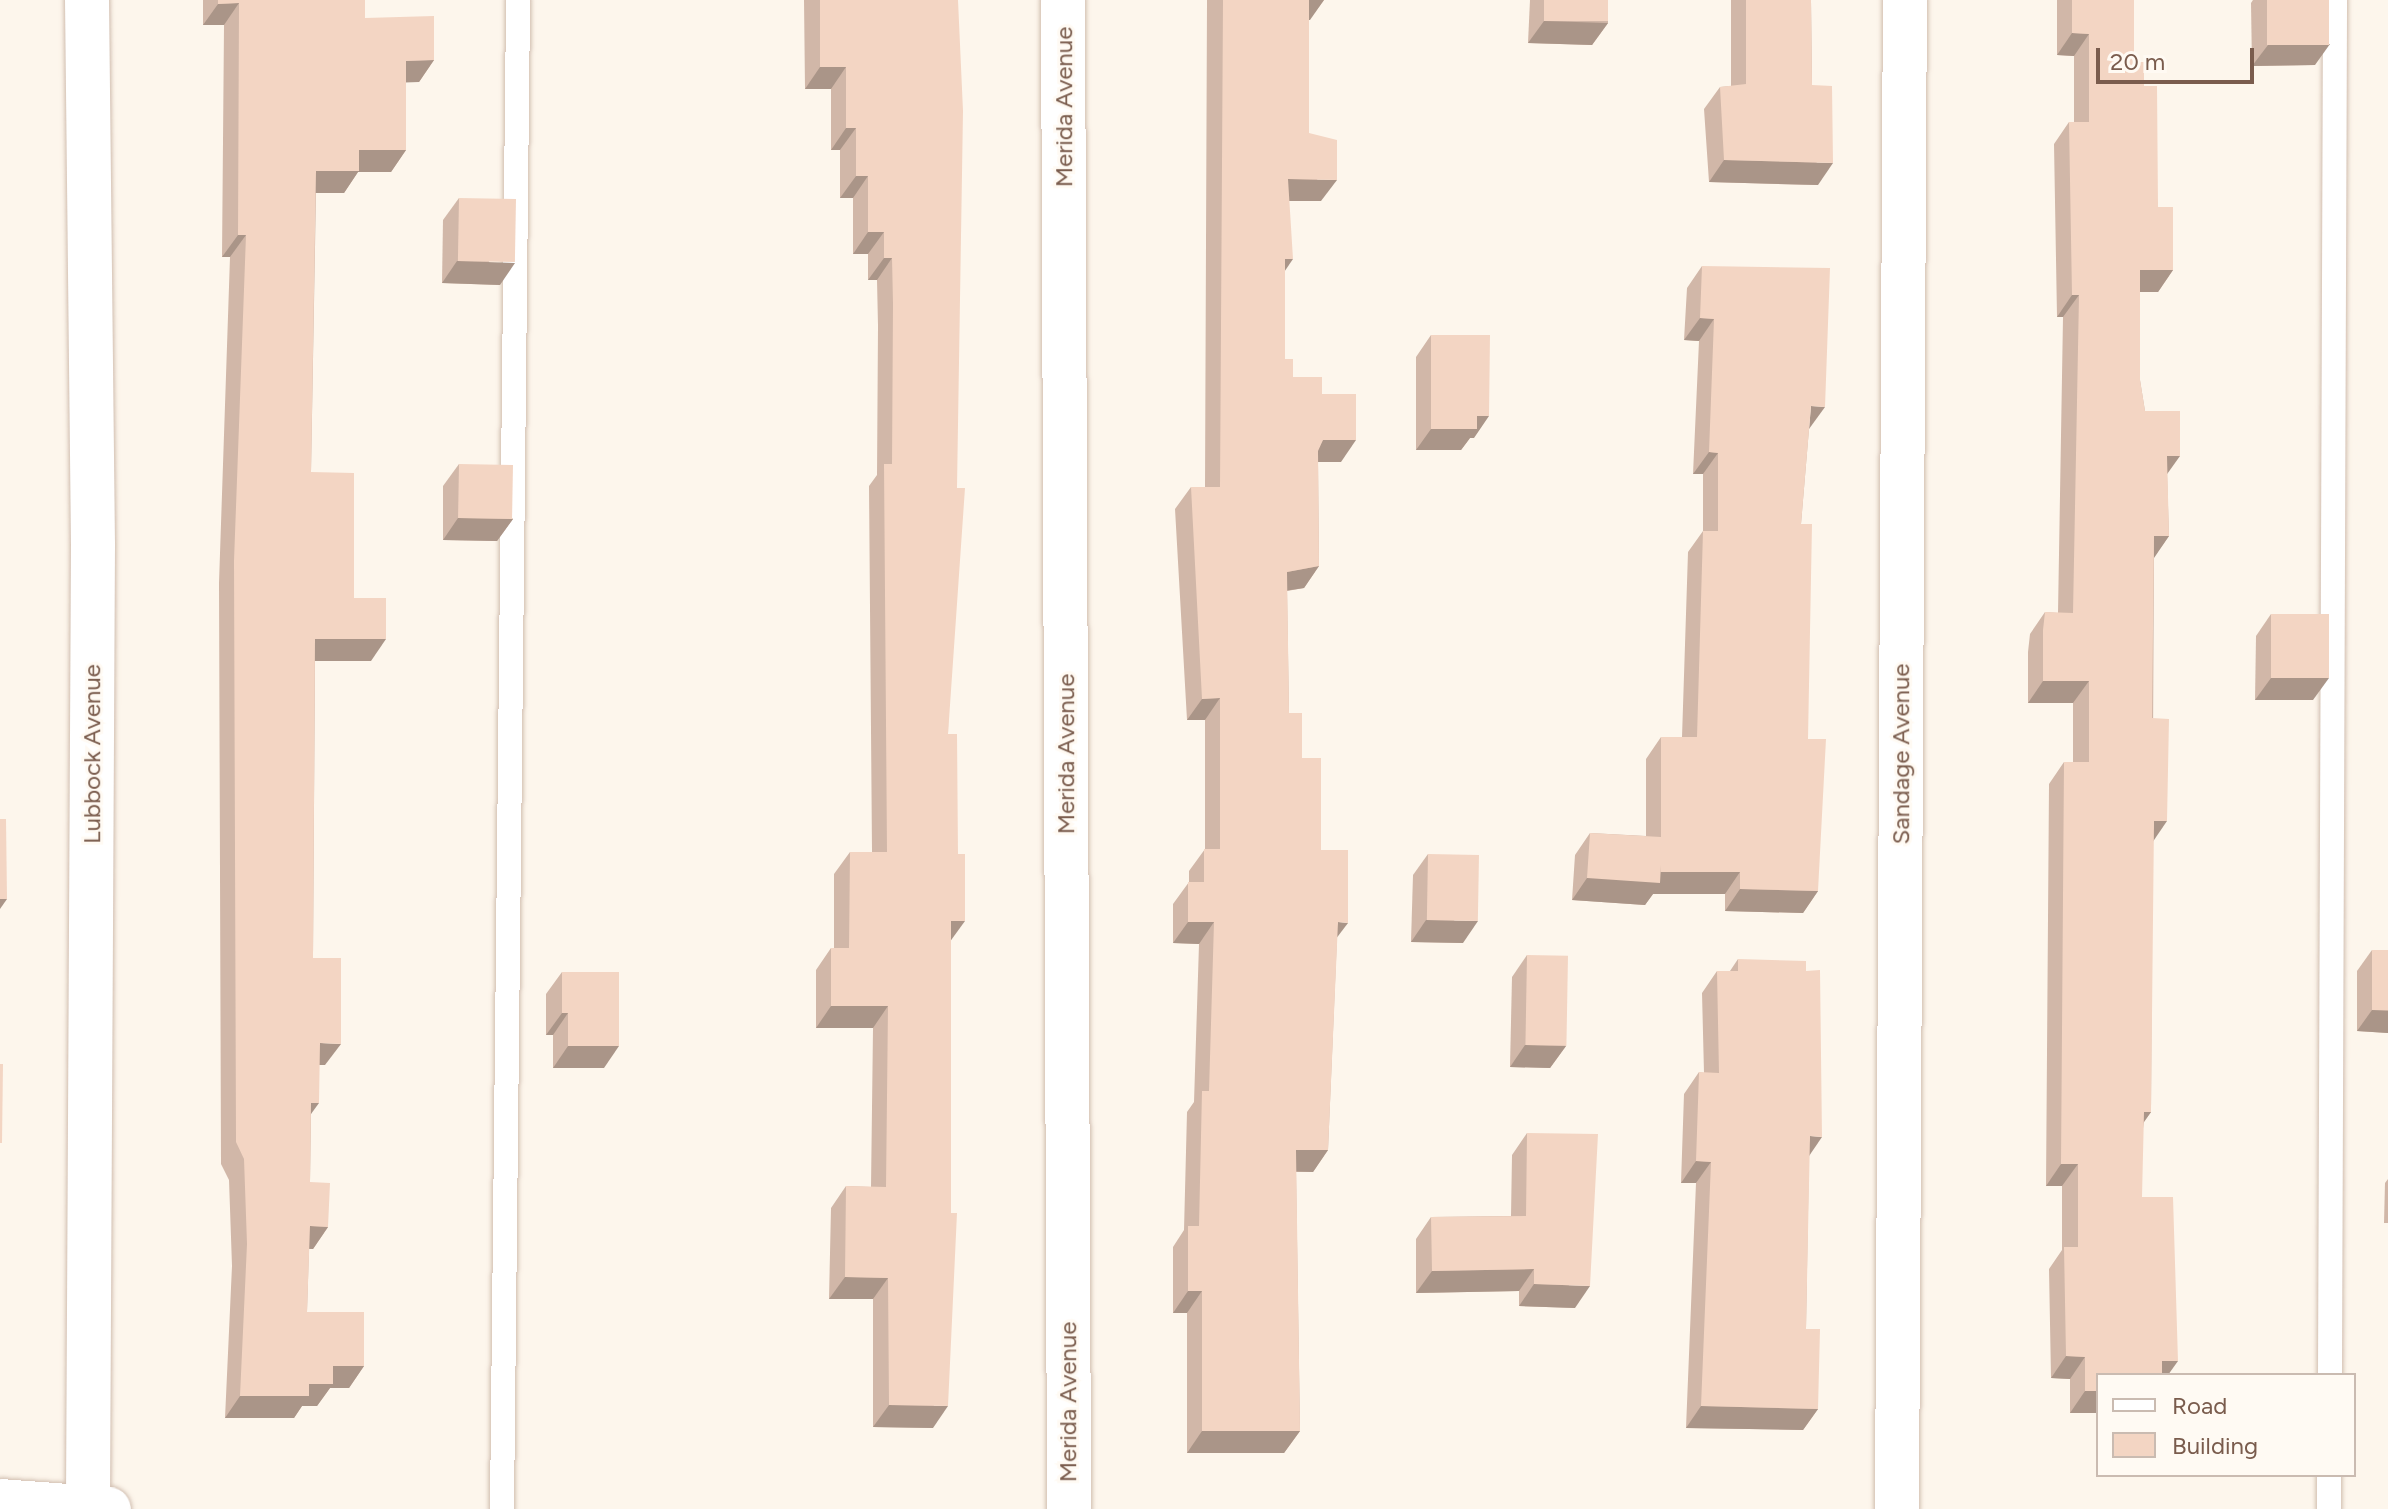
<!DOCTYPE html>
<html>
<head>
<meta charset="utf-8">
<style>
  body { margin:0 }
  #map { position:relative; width:2388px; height:1509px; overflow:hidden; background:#fdf6ec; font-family:Figtree,sans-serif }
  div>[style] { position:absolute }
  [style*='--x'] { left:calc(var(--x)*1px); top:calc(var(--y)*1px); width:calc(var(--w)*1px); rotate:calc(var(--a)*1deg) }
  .roads { filter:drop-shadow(0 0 2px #d1beb0) drop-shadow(0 0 2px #d1beb0) }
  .lane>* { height:24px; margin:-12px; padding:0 12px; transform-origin:12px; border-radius:12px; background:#fff }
  .street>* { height:44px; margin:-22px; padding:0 22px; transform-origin:22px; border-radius:22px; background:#fff }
  .secondary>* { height:44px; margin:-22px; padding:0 22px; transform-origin:22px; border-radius:22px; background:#fff }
  .wall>* { inset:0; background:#d1b7a8 }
  .shaded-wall>* { inset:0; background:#aa9588 }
  .building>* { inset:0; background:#f3d5c3; transform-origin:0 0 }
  span { translate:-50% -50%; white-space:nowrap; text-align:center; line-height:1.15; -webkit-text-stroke:6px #fffaf3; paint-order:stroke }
  .street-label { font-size:24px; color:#7a5c4d }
  .legend { position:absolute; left:2096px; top:1373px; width:260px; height:104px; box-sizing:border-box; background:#fffaf3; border:2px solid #cabbb1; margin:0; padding:10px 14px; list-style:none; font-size:24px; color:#7a5c4d }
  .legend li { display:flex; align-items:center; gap:16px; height:40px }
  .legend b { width:40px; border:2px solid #cabbb1 }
  .scale { position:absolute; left:2096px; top:48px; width:158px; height:36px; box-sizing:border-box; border:4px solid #7a5c4d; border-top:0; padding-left:10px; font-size:24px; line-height:28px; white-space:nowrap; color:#7a5c4d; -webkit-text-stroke:6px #fffaf3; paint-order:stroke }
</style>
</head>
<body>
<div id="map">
  <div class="roads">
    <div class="lane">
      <div style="--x:2330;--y:1375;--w:1375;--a:-89.79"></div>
      <div style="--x:502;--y:1509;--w:1509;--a:-89.39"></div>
      <div style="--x:2329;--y:1509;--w:34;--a:-90"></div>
    </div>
    <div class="street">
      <div style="--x:87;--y:0;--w:545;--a:89.37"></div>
      <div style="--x:93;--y:545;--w:963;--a:90.3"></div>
      <div style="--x:1063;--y:0;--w:1509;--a:89.77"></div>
      <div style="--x:1897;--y:1509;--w:1509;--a:-89.7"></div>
    </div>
    <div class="secondary">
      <div style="--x:0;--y:1501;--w:109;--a:4.2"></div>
    </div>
  </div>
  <div class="wall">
    <div style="clip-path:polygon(203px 0,365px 0,365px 18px,434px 60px,419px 82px,406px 82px,406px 150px,391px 172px,358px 172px,344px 193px,316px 193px,311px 472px,354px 598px,371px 661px,315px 661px,313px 958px,325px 1065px,319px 1065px,311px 1114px,310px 1182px,328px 1227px,313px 1249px,309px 1249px,307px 1312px,364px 1366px,349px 1388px,330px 1388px,317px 1406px,302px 1406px,294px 1418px,225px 1418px,232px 1266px,229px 1180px,221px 1164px,219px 583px,230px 257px,222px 257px,224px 25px,203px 25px)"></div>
    <div style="clip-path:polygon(804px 0,958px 0,948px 734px,951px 941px,933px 1428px,873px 1427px,873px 1299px,829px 1299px,831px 1208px,846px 1186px,871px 1187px,873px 1028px,816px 1028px,816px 970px,831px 948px,834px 948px,834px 874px,850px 852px,872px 852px,869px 486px,877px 475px,878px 326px,877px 280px,868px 280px,868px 254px,853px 254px,853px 198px,840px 198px,840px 150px,831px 150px,831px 89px,805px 89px)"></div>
    <div style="clip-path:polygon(1207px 0,1324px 0,1309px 20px,1309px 133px,1321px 201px,1289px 201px,1285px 270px,1285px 359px,1293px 377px,1322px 394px,1341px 462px,1318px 462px,1319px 566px,1304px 588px,1287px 591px,1289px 713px,1302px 758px,1321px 850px,1337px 938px,1328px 1150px,1313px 1172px,1296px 1172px,1300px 1431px,1284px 1453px,1187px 1453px,1187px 1313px,1173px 1313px,1173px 1247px,1184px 1230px,1187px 1112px,1194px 1102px,1199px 944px,1173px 943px,1173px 904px,1189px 882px,1189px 871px,1205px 849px,1205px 720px,1187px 720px,1175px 509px,1191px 487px,1205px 487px)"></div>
    <div style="clip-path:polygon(1530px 0,1608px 0,1608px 23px,1592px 45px,1528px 43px)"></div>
    <div style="clip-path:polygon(1731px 0,1811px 0,1812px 85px,1818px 185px,1709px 182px,1704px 109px,1720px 87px,1731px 86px)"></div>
    <div style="clip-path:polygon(2057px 0,2134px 0,2134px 62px,2144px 86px,2158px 207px,2173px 270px,2158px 292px,2140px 292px,2140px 380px,2145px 411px,2167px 473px,2169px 536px,2154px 557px,2151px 1112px,2144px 1122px,2098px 1413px,2070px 1413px,2070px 1379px,2051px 1378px,2049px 1269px,2062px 1250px,2062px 1186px,2046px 1186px,2049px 784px,2064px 762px,2073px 762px,2073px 703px,2028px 703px,2028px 652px,2030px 634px,2045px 612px,2058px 613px,2063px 317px,2057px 317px,2054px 144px,2069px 122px,2074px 122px,2074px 56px,2057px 55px)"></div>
    <div style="clip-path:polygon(2253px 0,2329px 0,2315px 65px,2252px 66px,2251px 3px)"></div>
    <div style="clip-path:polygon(459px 198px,500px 285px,442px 283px,443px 220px)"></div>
    <div style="clip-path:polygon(1702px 266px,1809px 429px,1801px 524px,1808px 739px,1818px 891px,1803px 913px,1725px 911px,1725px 894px,1653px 894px,1645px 905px,1572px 900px,1575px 855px,1590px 833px,1646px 836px,1646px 759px,1661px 737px,1682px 737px,1688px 552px,1703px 531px,1703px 474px,1693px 474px,1699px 341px,1684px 340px,1687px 288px)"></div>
    <div style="clip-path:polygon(1431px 335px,1474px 438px,1470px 438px,1461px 450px,1416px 450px,1416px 357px)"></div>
    <div style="clip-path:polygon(459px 464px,513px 519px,497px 541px,443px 540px,443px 486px)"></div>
    <div style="clip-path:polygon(2271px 614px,2313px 700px,2255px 700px,2256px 636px)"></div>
    <div style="clip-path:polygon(1428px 854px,1463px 943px,1411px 942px,1413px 875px)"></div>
    <div style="clip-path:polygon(2372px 950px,2388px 950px,2388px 1033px,2357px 1031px,2357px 971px)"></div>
    <div style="clip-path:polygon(1527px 955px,1566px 1046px,1550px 1068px,1510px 1067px,1512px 977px)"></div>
    <div style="clip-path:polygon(1738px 959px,1809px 1155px,1806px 1329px,1818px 1409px,1803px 1430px,1686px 1428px,1696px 1183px,1681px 1183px,1684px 1094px,1699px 1072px,1704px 1073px,1702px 993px,1717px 971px,1730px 971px)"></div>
    <div style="clip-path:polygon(562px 972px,604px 1068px,553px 1068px,553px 1035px,546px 1035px,546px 994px)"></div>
    <div style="clip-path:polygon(1527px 1133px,1575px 1308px,1519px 1306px,1519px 1291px,1416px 1293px,1416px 1239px,1431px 1217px,1511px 1216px,1512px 1155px)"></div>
    <div style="clip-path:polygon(2388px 1179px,2388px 1223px,2384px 1223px,2385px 1183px)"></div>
  </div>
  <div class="shaded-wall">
    <div style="clip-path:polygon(1308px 0,1324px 0,1310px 20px,1294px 20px)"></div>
    <div style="clip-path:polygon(239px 3px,224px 25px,203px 25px,218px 4px)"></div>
    <div style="clip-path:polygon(1544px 21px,1608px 23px,1592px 45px,1528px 43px)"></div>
    <div style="clip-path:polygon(2072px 33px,2089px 34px,2074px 56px,2057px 55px)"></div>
    <div style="clip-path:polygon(2330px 44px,2315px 65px,2252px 66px,2268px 45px)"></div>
    <div style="clip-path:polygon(434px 60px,419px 82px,391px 83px,406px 61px)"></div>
    <div style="clip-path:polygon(820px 67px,846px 67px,831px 89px,805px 89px)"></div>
    <div style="clip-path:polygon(846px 128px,856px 128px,840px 150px,831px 150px)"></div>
    <div style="clip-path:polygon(359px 150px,406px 150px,391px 172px,358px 172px,344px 193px,301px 193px,316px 171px)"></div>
    <div style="clip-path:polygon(1724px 160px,1833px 163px,1818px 185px,1709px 182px)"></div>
    <div style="clip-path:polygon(856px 176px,868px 176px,853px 198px,840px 198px)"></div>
    <div style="clip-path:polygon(1288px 179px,1337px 180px,1321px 201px,1273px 201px)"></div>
    <div style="clip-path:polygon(868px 232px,884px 232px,868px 254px,853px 254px)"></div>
    <div style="clip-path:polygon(238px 235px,246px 235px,230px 257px,222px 257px)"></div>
    <div style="clip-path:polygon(884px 258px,892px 258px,877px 280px,868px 280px)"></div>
    <div style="clip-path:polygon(1285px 259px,1293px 259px,1278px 281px)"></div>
    <div style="clip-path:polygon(457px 261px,515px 263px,500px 285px,442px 283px)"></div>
    <div style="clip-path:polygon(2140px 270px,2173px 270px,2158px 292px,2125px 292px)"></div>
    <div style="clip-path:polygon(2072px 295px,2079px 295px,2063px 317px,2057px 317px)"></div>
    <div style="clip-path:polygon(1700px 318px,1714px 319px,1699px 341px,1684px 340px)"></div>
    <div style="clip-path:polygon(1811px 406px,1825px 407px,1809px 429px)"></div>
    <div style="clip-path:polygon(1477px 416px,1489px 416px,1474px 438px,1470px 438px,1461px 450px,1416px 450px,1431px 429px)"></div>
    <div style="clip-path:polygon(1323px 440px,1356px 440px,1341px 462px,1307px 462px)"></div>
    <div style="clip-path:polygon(1709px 452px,1718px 453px,1703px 474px,1693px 474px)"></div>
    <div style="clip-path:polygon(2167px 456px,2180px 456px,2165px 477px)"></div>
    <div style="clip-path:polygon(458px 518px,513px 519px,497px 541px,443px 540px)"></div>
    <div style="clip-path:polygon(2154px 536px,2169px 536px,2154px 558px)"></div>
    <div style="clip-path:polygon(1319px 566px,1304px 588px,1271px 593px,1287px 572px)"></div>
    <div style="clip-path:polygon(315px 639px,386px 639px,371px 661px,300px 661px)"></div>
    <div style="clip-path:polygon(2271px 678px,2329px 678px,2313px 700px,2255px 700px)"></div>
    <div style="clip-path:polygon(2043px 681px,2089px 681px,2073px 703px,2028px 703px)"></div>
    <div style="clip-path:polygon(1220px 698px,1205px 720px,1187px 720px,1202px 699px)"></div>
    <div style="clip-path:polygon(2154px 821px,2167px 821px,2152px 843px)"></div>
    <div style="clip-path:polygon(1661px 872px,1740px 872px,1725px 894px,1653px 894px,1645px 905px,1572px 900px,1587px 878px)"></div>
    <div style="clip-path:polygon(1740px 889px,1818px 891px,1803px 913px,1725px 911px)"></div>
    <div style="clip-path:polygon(0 899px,7px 899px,0 909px)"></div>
    <div style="clip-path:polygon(1426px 920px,1478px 921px,1463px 943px,1411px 942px)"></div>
    <div style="clip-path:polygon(951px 921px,965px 921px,949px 943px)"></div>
    <div style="clip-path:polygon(1188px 922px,1214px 922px,1199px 944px,1173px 943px)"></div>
    <div style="clip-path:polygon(1338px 922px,1348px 923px,1332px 944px)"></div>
    <div style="clip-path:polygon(831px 1006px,888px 1006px,873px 1028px,816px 1028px)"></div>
    <div style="clip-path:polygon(2372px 1010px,2388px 1011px,2388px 1033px,2357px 1031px)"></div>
    <div style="clip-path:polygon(562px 1013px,568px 1013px,553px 1035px,546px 1035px)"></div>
    <div style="clip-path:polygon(320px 1043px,341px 1044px,325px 1065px,304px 1065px)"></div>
    <div style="clip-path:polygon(1525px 1045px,1566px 1046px,1550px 1068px,1510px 1067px)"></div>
    <div style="clip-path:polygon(568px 1046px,619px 1046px,604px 1068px,553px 1068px)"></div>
    <div style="clip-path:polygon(311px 1103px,319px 1103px,303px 1125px)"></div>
    <div style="clip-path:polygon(2144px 1112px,2151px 1112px,2136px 1133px)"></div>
    <div style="clip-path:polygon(1810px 1136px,1822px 1137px,1807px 1159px)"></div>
    <div style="clip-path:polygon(1296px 1150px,1328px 1150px,1313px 1172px,1281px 1171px)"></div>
    <div style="clip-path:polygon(1696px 1161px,1711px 1162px,1696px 1183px,1681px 1183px)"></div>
    <div style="clip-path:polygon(2061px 1164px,2078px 1164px,2062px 1186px,2046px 1186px)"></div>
    <div style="clip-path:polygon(310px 1226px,328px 1227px,313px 1249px,295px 1248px)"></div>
    <div style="clip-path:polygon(1534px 1269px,1519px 1291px,1416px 1293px,1432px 1271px)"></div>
    <div style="clip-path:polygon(845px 1277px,888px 1278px,873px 1299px,829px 1299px)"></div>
    <div style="clip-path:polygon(1534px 1284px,1590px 1286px,1575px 1308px,1519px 1306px)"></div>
    <div style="clip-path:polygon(1188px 1291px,1202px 1291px,1187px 1313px,1173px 1313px)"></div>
    <div style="clip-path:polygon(2066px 1356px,2085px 1357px,2070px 1379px,2051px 1378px)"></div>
    <div style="clip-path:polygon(2162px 1361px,2178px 1361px,2168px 1375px,2153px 1375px)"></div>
    <div style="clip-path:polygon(333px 1366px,364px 1366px,349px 1388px,330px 1388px,317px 1406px,302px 1406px,294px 1418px,225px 1418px,240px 1396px,309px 1384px)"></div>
    <div style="clip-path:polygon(2085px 1391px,2098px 1391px,2098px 1413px,2070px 1413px)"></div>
    <div style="clip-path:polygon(889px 1405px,948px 1406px,933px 1428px,873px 1427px)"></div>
    <div style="clip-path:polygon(1701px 1406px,1818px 1409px,1803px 1430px,1686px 1428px)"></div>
    <div style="clip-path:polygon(1202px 1431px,1300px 1431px,1284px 1453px,1187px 1453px)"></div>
  </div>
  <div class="building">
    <div style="clip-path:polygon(218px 0,365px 0,365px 18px,434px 16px,434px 60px,406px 61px,406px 150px,359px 150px,359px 171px,316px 171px,311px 472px,354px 473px,354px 598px,386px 598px,386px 639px,315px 639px,313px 958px,341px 958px,341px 1044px,320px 1043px,319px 1103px,311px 1103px,310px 1182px,330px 1183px,328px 1227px,310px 1226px,307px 1312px,364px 1312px,364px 1366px,333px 1366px,333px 1384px,309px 1384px,309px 1396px,240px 1396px,247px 1244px,244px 1159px,236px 1142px,234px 561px,246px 235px,238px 235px,239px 3px,218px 4px)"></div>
    <div style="clip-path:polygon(820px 0,958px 0,963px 111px,957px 488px,965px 488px,948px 734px,957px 734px,958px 854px,965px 854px,965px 921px,951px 921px,951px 1213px,957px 1213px,948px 1406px,889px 1405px,888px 1278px,845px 1277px,846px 1186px,886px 1187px,888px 1006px,831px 1006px,831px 948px,849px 948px,850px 852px,887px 852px,884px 464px,892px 464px,893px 304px,892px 258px,884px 258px,884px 232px,868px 232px,868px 176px,856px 176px,856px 128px,846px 128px,846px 67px,820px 67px)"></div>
    <div style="clip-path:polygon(1223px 0,1309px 0,1309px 133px,1337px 140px,1337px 180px,1288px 179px,1293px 259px,1285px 259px,1285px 359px,1293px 359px,1293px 377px,1322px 377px,1322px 394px,1356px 394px,1356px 440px,1323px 440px,1318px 451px,1319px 566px,1287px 572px,1289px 713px,1302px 713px,1302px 758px,1321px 758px,1321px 850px,1348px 850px,1348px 923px,1338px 922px,1328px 1150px,1296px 1150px,1300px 1431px,1202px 1431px,1202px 1291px,1188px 1291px,1188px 1226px,1199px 1226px,1202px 1091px,1209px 1091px,1214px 922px,1188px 922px,1188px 882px,1204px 882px,1204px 849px,1220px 849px,1220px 698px,1202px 699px,1191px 487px,1220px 487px)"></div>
    <div style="left:1544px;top:0;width:64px;height:21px"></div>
    <div style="clip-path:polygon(1746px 0,1811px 0,1812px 85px,1832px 86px,1833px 163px,1724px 160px,1720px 87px,1746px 84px)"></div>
    <div style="clip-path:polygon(2072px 0,2134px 0,2134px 62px,2144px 62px,2144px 86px,2157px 86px,2158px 207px,2173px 207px,2173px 270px,2140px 270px,2140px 380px,2145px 411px,2180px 411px,2180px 456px,2167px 456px,2169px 536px,2154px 536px,2152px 718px,2169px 719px,2167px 821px,2154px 821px,2151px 1112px,2144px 1112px,2142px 1197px,2173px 1197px,2178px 1361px,2162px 1361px,2162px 1375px,2098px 1375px,2098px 1391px,2085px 1391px,2085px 1357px,2066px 1356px,2064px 1247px,2078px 1247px,2078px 1164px,2061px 1164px,2064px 762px,2089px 762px,2089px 681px,2043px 681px,2043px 630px,2045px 612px,2073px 613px,2079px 295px,2072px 295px,2069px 122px,2089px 122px,2089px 34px,2072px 33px)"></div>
    <div style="left:2267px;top:0;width:62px;height:45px"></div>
    <div style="left:459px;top:198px;width:57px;height:63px;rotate:1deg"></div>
    <div style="clip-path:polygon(1702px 266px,1830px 268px,1825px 407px,1811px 406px,1801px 524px,1812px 524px,1808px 739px,1826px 739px,1818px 891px,1740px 889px,1740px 872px,1661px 872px,1661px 865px,1660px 883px,1587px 878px,1590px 833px,1661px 837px,1661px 737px,1697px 737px,1703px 531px,1718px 531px,1718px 453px,1709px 452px,1714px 319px,1700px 318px)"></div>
    <div style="clip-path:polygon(1431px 335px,1490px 335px,1489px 416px,1477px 416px,1477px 429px,1431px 429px)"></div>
    <div style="left:459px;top:464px;width:54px;height:54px;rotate:1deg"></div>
    <div style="left:2271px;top:614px;width:58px;height:64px"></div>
    <div style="clip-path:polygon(0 819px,6px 819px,7px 899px,0 899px)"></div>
    <div style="left:1428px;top:854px;width:51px;height:66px;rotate:1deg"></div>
    <div style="left:2372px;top:950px;width:16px;height:60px"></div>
    <div style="left:1527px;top:955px;width:41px;height:90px;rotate:1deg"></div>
    <div style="clip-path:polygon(1738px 959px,1806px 961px,1806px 971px,1820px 970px,1822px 1137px,1810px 1136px,1806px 1329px,1820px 1329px,1818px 1409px,1701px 1406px,1711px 1162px,1696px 1161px,1699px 1072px,1719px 1073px,1717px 971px,1738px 971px)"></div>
    <div style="clip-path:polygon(562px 972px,619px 972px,619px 1046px,568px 1046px,568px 1013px,562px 1013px)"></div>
    <div style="clip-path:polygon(0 1064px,3px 1064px,2px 1143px,0 1143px)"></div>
    <div style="clip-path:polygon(1527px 1133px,1598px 1134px,1590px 1286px,1534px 1284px,1534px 1269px,1432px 1271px,1431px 1217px,1526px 1216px)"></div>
  </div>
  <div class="street-label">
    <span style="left:1064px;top:107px;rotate:-90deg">Merida Avenue</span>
    <span style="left:92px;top:754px;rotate:-90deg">Lubbock Avenue</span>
    <span style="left:1066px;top:754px;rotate:-90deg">Merida Avenue</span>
    <span style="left:1901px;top:754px;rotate:-90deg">Sandage Avenue</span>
    <span style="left:1068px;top:1402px;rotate:-90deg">Merida Avenue</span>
  </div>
  <ul class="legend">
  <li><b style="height:10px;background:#fff"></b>Road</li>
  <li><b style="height:22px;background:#f3d5c3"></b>Building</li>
  </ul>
  <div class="scale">20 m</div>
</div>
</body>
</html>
